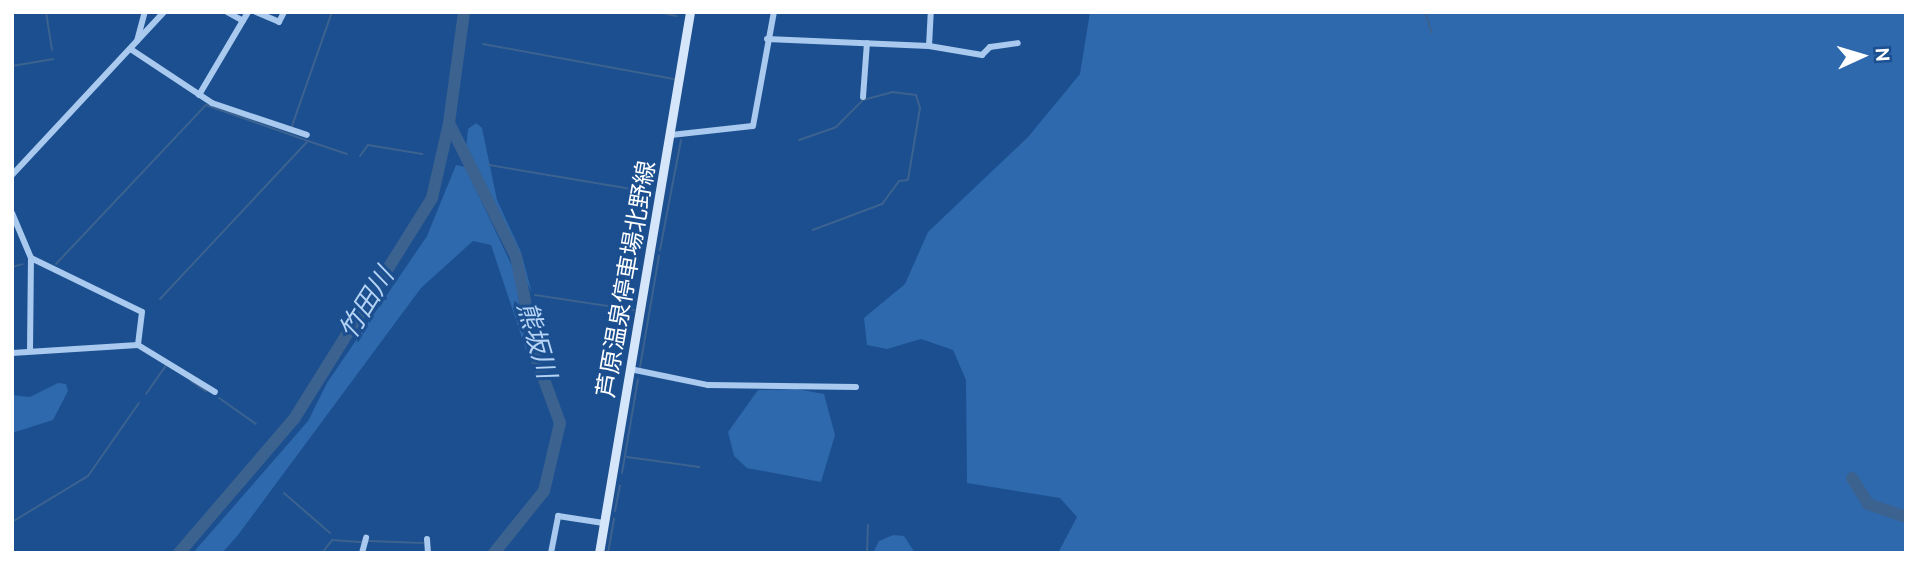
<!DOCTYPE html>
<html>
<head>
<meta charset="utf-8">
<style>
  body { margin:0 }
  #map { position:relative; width:1918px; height:565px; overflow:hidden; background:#1b4f8f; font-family:Ubuntu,"Noto Sans JP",sans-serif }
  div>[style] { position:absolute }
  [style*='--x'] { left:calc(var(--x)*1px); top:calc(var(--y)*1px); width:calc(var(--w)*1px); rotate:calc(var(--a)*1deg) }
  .green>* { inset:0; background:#2e69ad }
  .stream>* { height:2px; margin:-1px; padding:0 1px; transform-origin:1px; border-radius:1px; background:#3c6290 }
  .river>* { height:12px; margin:-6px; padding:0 6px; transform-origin:6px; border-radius:6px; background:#3c6290 }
  .minor>* { height:6px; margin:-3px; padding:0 3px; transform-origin:3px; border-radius:3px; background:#a9c9ee }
  .secondary>* { height:9px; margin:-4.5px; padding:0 4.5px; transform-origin:4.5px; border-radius:4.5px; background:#d6e6fa }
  span { translate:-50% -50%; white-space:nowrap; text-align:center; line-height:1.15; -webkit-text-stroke:6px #1b4f8f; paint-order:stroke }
  .street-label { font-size:24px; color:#fff }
  .water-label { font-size:26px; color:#b5d3f5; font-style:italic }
  .frame { position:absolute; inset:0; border:14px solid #fff; pointer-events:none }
  .north { position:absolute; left:1827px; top:21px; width:70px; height:70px; -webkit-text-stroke:5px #1b4f8f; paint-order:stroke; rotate:86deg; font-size:19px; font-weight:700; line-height:28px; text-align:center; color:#fff }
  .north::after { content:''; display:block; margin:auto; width:24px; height:32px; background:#fff; clip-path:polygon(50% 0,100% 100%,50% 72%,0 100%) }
</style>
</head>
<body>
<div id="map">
  <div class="green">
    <div style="clip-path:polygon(1090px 12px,1906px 12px,1906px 553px,1058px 553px,1077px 517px,1060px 498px,967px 483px,966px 380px,953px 350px,921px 339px,887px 349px,867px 345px,864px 318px,905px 284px,928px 232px,1028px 137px,1080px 74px)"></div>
    <div style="clip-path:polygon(476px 123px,482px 128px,497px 200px,521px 252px,532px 293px,466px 149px,468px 129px)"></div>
    <div style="clip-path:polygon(456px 165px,465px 167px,514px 270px,527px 353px,491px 245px,473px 241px,421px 288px,238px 535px,222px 553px,193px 553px,308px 421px,327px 383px,427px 236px)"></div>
    <div style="clip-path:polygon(58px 383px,66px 384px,68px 391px,53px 420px,12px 433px,12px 395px,30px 397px)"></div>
    <div style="clip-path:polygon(797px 389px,824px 394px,835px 435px,821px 482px,747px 468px,734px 456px,728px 432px,758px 390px)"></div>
    <div style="clip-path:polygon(893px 535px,904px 536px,915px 553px,873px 553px,879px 541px)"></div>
  </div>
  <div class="stream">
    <div style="--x:46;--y:12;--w:38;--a:81"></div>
    <div style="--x:658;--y:12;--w:19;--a:12"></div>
    <div style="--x:1425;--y:12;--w:22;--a:72"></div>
    <div style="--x:483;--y:44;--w:194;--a:10.4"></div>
    <div style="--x:12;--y:66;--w:42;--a:-9.7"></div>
    <div style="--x:292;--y:126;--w:121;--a:-70.7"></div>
    <div style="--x:799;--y:140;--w:39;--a:-19"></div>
    <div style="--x:836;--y:127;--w:38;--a:-45"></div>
    <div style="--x:863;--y:100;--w:30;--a:-15"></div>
    <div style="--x:892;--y:92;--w:24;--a:7"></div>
    <div style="--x:916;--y:95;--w:14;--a:73"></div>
    <div style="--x:920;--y:108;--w:73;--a:99.5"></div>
    <div style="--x:908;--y:180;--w:9;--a:174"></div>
    <div style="--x:899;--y:181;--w:29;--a:126"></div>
    <div style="--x:882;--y:204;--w:74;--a:159.4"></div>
    <div style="--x:360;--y:156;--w:14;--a:-54"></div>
    <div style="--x:368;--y:145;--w:55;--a:9.5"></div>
    <div style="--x:489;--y:165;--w:167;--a:9.6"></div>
    <div style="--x:660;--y:250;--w:112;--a:-79.2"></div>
    <div style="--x:56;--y:264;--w:219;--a:-46.7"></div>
    <div style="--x:206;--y:105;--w:108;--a:19.4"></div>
    <div style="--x:12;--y:267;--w:11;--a:-15"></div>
    <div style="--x:535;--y:295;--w:100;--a:8.6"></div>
    <div style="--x:160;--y:299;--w:216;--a:-46.9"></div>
    <div style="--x:308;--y:141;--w:41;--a:18.4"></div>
    <div style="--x:640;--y:367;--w:113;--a:-80.3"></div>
    <div style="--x:191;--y:381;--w:18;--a:34"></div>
    <div style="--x:146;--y:394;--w:35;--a:-55"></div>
    <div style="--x:219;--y:398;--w:45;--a:35.1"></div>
    <div style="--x:627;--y:457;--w:73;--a:7.9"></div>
    <div style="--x:622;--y:473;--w:95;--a:-80.3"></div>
    <div style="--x:284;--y:493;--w:61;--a:41"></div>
    <div style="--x:615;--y:511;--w:26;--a:-79"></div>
    <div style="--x:12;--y:522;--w:89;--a:-31.2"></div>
    <div style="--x:88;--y:476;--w:89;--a:-55.1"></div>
    <div style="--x:368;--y:541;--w:55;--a:2.1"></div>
    <div style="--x:322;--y:553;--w:16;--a:-52"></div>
    <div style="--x:332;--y:540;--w:31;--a:4"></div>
    <div style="--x:608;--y:553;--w:35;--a:-80"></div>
    <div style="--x:867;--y:553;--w:28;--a:-88"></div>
  </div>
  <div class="river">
    <div style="--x:449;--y:123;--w:150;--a:63.4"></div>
    <div style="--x:516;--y:257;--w:108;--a:78.3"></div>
    <div style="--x:538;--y:363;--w:64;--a:69.9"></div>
    <div style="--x:560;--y:423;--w:70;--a:103.2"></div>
    <div style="--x:544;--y:491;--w:80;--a:128.9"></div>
    <div style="--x:1852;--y:478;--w:31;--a:58"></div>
    <div style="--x:1868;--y:504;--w:40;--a:18.9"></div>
    <div style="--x:179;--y:553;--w:177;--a:-49.4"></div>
    <div style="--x:294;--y:419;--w:261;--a:-58"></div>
    <div style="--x:432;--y:198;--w:77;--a:-77.2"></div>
    <div style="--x:449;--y:123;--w:112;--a:-82.3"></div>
  </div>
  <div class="minor">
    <div style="--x:227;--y:12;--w:18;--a:29"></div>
    <div style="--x:256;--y:12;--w:25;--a:23"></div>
    <div style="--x:279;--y:22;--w:11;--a:-63"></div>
    <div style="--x:767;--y:39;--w:162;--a:2.5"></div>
    <div style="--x:929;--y:46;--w:54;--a:9.6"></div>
    <div style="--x:982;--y:55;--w:11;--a:-45"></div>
    <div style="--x:990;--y:47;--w:28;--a:-8"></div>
    <div style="--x:137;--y:41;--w:30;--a:-75"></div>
    <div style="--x:929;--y:46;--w:34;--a:-87"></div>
    <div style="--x:132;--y:50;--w:96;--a:33.5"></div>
    <div style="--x:212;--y:103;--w:100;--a:18.6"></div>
    <div style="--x:199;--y:95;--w:96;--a:-59.4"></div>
    <div style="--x:863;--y:97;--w:54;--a:-85.8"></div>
    <div style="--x:671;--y:135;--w:82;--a:-6.3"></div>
    <div style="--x:753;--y:126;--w:116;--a:-79.6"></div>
    <div style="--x:12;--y:175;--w:223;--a:-47"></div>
    <div style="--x:12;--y:213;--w:49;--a:67.1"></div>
    <div style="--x:31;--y:258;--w:123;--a:25.9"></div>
    <div style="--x:142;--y:312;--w:33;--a:97"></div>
    <div style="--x:30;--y:351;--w:93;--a:-89.4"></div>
    <div style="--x:12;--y:353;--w:126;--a:-3.6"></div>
    <div style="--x:138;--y:345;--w:90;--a:31.4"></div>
    <div style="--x:630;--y:369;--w:80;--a:11.6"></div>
    <div style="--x:708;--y:385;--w:148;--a:0.8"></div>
    <div style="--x:427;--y:539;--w:14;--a:86"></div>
    <div style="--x:362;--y:553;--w:16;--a:-75"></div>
    <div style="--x:551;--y:553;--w:38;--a:-79"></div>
    <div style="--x:558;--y:516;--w:46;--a:8.8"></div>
  </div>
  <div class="secondary">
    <div style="--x:599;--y:553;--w:549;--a:-80.45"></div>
  </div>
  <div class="street-label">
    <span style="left:626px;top:279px;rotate:-80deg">芦原温泉停車場北野線</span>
  </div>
  <div class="water-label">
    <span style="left:366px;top:303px;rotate:-58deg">竹田川</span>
    <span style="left:537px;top:340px;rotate:74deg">熊坂川</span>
  </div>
  <div class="frame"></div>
  <div class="north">N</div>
</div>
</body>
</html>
